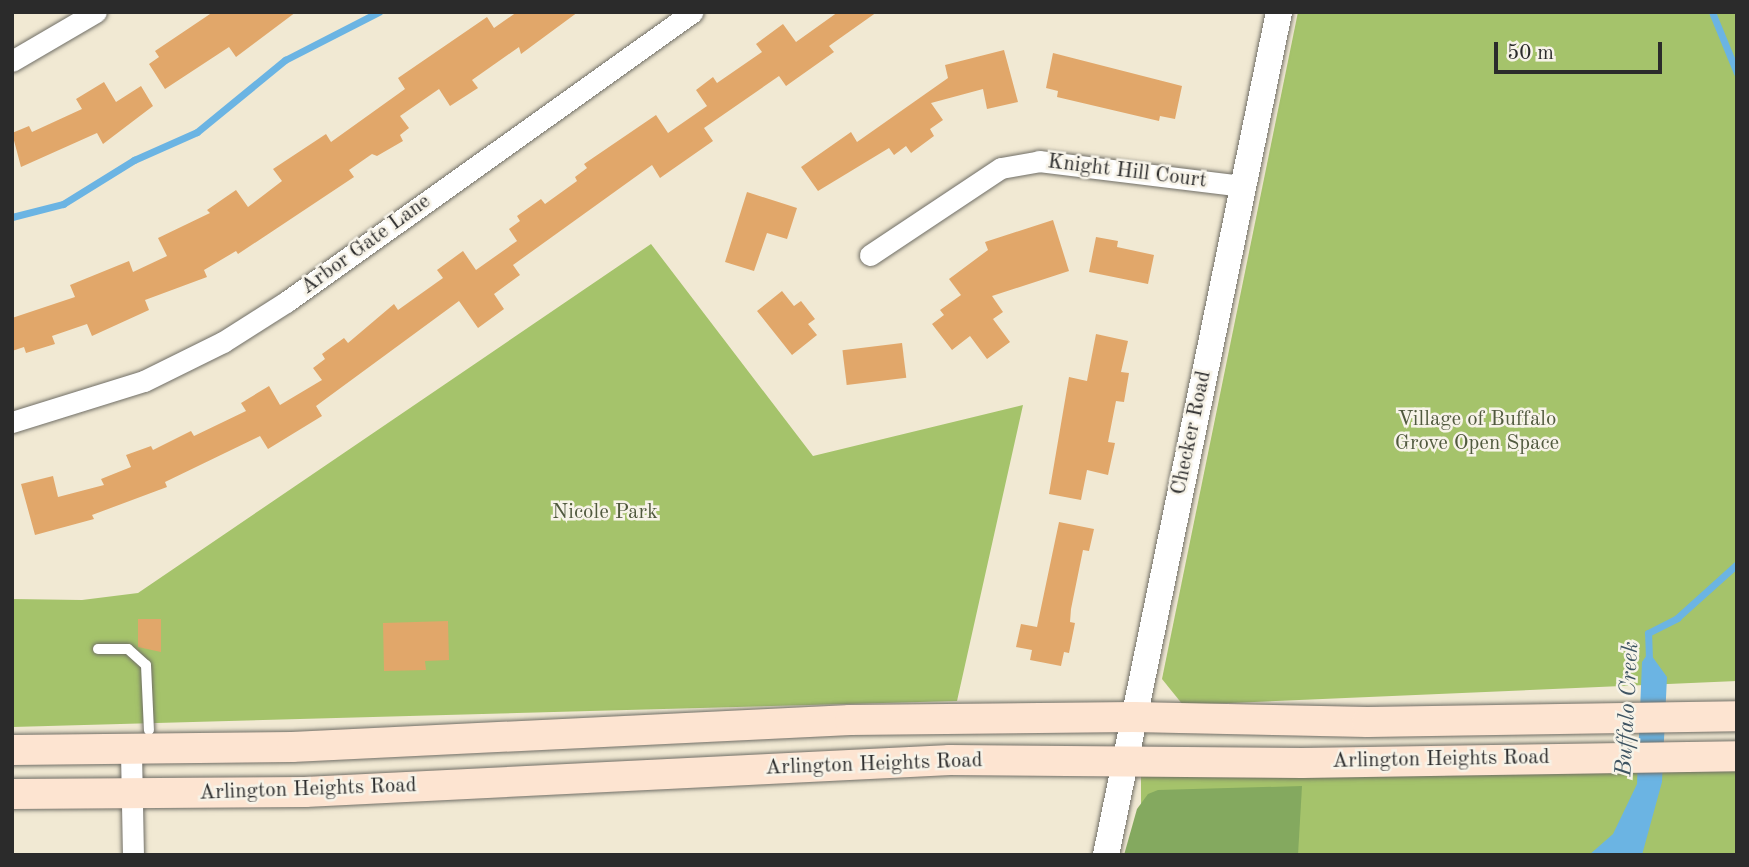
<!DOCTYPE html>
<html>
<head>
<meta charset="utf-8">
<style>
  body { margin:0 }
  #map { position:relative; width:1749px; height:867px; overflow:hidden; background:#f1e9d3; font-family:"Old Standard TT",serif }
  div>[style] { position:absolute }
  [style*='--x'] { left:calc(var(--x)*1px); top:calc(var(--y)*1px); width:calc(var(--w)*1px); rotate:calc(var(--a)*1deg) }
  .green>* { inset:0; background:#a5c36b; transform-origin:0 0 }
  .forest>* { inset:0; background:#84a95f }
  .water>* { inset:0; background:#6bb4e3 }
  .stream>* { height:7px; margin:-3.5px; padding:0 3.5px; transform-origin:3.5px; border-radius:3.5px; background:#6bb4e3 }
  .building>* { inset:0; background:#e1a76a; transform-origin:0 0 }
  .roads { filter:drop-shadow(0 0 2px #706e66) drop-shadow(0 0 2px #706e66) }
  .service>* { height:10px; margin:-5px; padding:0 5px; transform-origin:5px; border-radius:5px; background:#fff }
  .minor>* { height:21px; margin:-10.5px; padding:0 10.5px; transform-origin:10.5px; border-radius:10.5px; background:#fff }
  .tertiary>* { height:26px; margin:-13px; padding:0 13px; transform-origin:13px; border-radius:13px; background:#fff }
  .secondary>* { height:30px; margin:-15px; padding:0 15px; transform-origin:15px; border-radius:15px; background:#fde4d1 }
  span { translate:-50% -50%; white-space:nowrap; text-align:center; line-height:1.15; -webkit-text-stroke:5px #f7f3e8; paint-order:stroke }
  .street-label { font-size:21px; color:#2b2b2b }
  .park-label { font-size:21px; color:#50593e }
  .water-label { font-size:23px; color:#3e5462; font-style:italic }
  .frame { position:absolute; inset:0; border:14px solid #2b2b2b; pointer-events:none }
  .scale { position:absolute; left:1494px; top:42px; width:168px; height:32px; box-sizing:border-box; border:4px solid #2b2b2b; border-top:0; padding-left:9px; font-size:21px; line-height:24px; white-space:nowrap; color:#2b2b2b; -webkit-text-stroke:5px #f7f3e8; paint-order:stroke }
</style>
</head>
<body>
<div id="map">
  <div class="green">
    <div style="clip-path:polygon(1298px 12px,1737px 12px,1737px 681px,1183px 705px,1162px 679px)"></div>
    <div style="clip-path:polygon(651px 244px,813px 456px,1023px 405px,957px 701px,12px 727px,12px 599px,82px 600px,138px 593px)"></div>
    <div style="left:1737px;top:771px;width:84px;height:596px;rotate:90deg"></div>
  </div>
  <div class="forest">
    <div style="clip-path:polygon(1302px 786px,1298px 855px,1124px 855px,1137px 809px,1148px 794px,1158px 790px)"></div>
  </div>
  <div class="water">
    <div style="clip-path:polygon(1649px 652px,1667px 677px,1662px 782px,1642px 855px,1589px 855px,1613px 834px,1637px 784px,1642px 662px)"></div>
  </div>
  <div class="stream">
    <div style="--x:1712;--y:12;--w:66;--a:67.7"></div>
    <div style="--x:12;--y:217;--w:53;--a:-14.3"></div>
    <div style="--x:63;--y:204;--w:84;--a:-31.8"></div>
    <div style="--x:134;--y:160;--w:69;--a:-24"></div>
    <div style="--x:197;--y:132;--w:114;--a:-39.3"></div>
    <div style="--x:285;--y:60;--w:106;--a:-27.1"></div>
    <div style="--x:1649;--y:659;--w:26;--a:-92"></div>
    <div style="--x:1648;--y:633;--w:33;--a:-27"></div>
    <div style="--x:1677;--y:618;--w:81;--a:-42"></div>
  </div>
  <div class="building">
    <div style="clip-path:polygon(213px 12px,296px 12px,236px 57px,229px 47px,165px 89px,149px 64px,159px 57px,155px 51px)"></div>
    <div style="clip-path:polygon(517px 12px,578px 12px,521px 54px,519px 47px,472px 80px,478px 88px,450px 106px,439px 89px,400px 116px,409px 128px,400px 135px,403px 141px,377px 156px,372px 154px,349px 170px,354px 177px,238px 254px,236px 251px,204px 270px,207px 277px,145px 300px,149px 310px,92px 336px,87px 324px,52px 336px,55px 344px,26px 353px,24px 347px,12px 351px,12px 318px,75px 297px,70px 285px,129px 261px,133px 272px,167px 256px,158px 238px,210px 213px,207px 210px,236px 190px,248px 207px,282px 181px,273px 169px,326px 134px,331px 142px,405px 89px,398px 78px,487px 17px,494px 28px)"></div>
    <div style="clip-path:polygon(838px 12px,877px 12px,829px 46px,834px 52px,786px 86px,779px 76px,704px 128px,713px 141px,660px 178px,652px 165px,513px 265px,520px 275px,494px 294px,504px 309px,478px 328px,459px 301px,316px 406px,322px 416px,268px 449px,260px 436px,165px 482px,167px 487px,92px 515px,94px 519px,35px 535px,21px 484px,53px 476px,58px 497px,104px 485px,101px 479px,131px 467px,126px 455px,151px 446px,153px 450px,191px 431px,194px 436px,246px 411px,241px 403px,269px 386px,280px 405px,322px 380px,313px 368px,325px 359px,322px 354px,344px 338px,348px 343px,394px 304px,398px 310px,443px 278px,437px 270px,463px 251px,476px 270px,517px 241px,509px 229px,520px 221px,517px 216px,541px 199px,545px 204px,577px 181px,575px 177px,587px 168px,584px 164px,656px 115px,668px 133px,707px 106px,696px 90px,713px 77px,717px 83px,762px 52px,756px 44px,783px 24px,796px 42px)"></div>
    <div style="clip-path:polygon(1004px 50px,1018px 102px,987px 109px,983px 89px,931px 103px,943px 120px,930px 129px,934px 136px,911px 153px,906px 146px,894px 155px,889px 148px,818px 191px,801px 167px,851px 132px,857px 142px,948px 78px,945px 65px)"></div>
    <div style="clip-path:polygon(1053px 53px,1182px 86px,1175px 119px,1160px 116px,1159px 121px,1057px 97px,1058px 91px,1046px 88px)"></div>
    <div style="clip-path:polygon(104px 82px,116px 102px,141px 86px,153px 106px,103px 144px,97px 133px,21px 167px,12px 133px,29px 126px,32px 132px,82px 109px,76px 99px)"></div>
    <div style="clip-path:polygon(747px 192px,797px 208px,787px 239px,767px 233px,754px 271px,725px 262px)"></div>
    <div style="clip-path:polygon(1053px 220px,1069px 271px,992px 296px,1003px 312px,993px 319px,1010px 342px,987px 359px,970px 336px,952px 350px,932px 324px,944px 315px,940px 310px,961px 295px,949px 279px,988px 250px,985px 242px)"></div>
    <div style="clip-path:polygon(1096px 237px,1118px 241px,1117px 247px,1154px 255px,1148px 284px,1089px 272px)"></div>
    <div style="clip-path:polygon(782px 291px,794px 306px,801px 301px,815px 319px,808px 324px,817px 335px,792px 355px,757px 311px)"></div>
    <div style="clip-path:polygon(1096px 334px,1128px 341px,1121px 372px,1129px 373px,1124px 402px,1116px 401px,1108px 442px,1115px 443px,1108px 475px,1087px 470px,1081px 500px,1049px 494px,1069px 377px,1087px 381px)"></div>
    <div style="left:902px;top:343px;width:35px;height:60px;rotate:83deg"></div>
    <div style="clip-path:polygon(1059px 522px,1094px 529px,1089px 551px,1083px 550px,1071px 609px,1070px 622px,1075px 623px,1069px 653px,1064px 652px,1061px 666px,1030px 660px,1032px 650px,1016px 647px,1021px 624px,1037px 627px)"></div>
    <div style="clip-path:polygon(138px 619px,161px 619px,161px 652px,138px 647px)"></div>
    <div style="clip-path:polygon(448px 621px,449px 660px,425px 661px,426px 670px,384px 671px,383px 623px)"></div>
  </div>
  <div class="roads">
    <div class="service">
      <div style="--x:98;--y:649;--w:30;--a:0"></div>
      <div style="--x:128;--y:649;--w:24;--a:42"></div>
      <div style="--x:146;--y:665;--w:65;--a:87.4"></div>
    </div>
    <div class="minor">
      <div style="--x:12;--y:61;--w:97;--a:-30.3"></div>
      <div style="--x:870;--y:255;--w:157;--a:-33.6"></div>
      <div style="--x:1001;--y:168;--w:39;--a:-10"></div>
      <div style="--x:1039;--y:161;--w:206;--a:7"></div>
      <div style="--x:12;--y:422;--w:138;--a:-17.3"></div>
      <div style="--x:144;--y:381;--w:88;--a:-26.3"></div>
      <div style="--x:223;--y:342;--w:75;--a:-32.4"></div>
      <div style="--x:286;--y:302;--w:499;--a:-35.5"></div>
      <div style="--x:131;--y:752;--w:103;--a:88.9"></div>
    </div>
    <div class="tertiary">
      <div style="--x:1106;--y:855;--w:861;--a:-78.4"></div>
    </div>
    <div class="secondary">
      <div style="--x:12;--y:750;--w:280;--a:-0.6"></div>
      <div style="--x:292;--y:747;--w:559;--a:-2.77"></div>
      <div style="--x:850;--y:720;--w:283;--a:-0.6"></div>
      <div style="--x:1133;--y:717;--w:234;--a:1.2"></div>
      <div style="--x:1367;--y:722;--w:370;--a:-0.9"></div>
      <div style="--x:12;--y:794;--w:293;--a:-0.4"></div>
      <div style="--x:305;--y:792;--w:646;--a:-2.84"></div>
      <div style="--x:950;--y:760;--w:352;--a:0.5"></div>
      <div style="--x:1302;--y:763;--w:435;--a:-0.9"></div>
    </div>
  </div>
  <div class="street-label">
    <span style="left:1127px;top:172px;rotate:7deg">Knight Hill Court</span>
    <span style="left:366px;top:245px;rotate:-36deg">Arbor Gate Lane</span>
    <span style="left:1192px;top:433px;rotate:-78deg">Checker Road</span>
    <span style="left:1441px;top:760px;rotate:-1deg">Arlington Heights Road</span>
    <span style="left:874px;top:765px;rotate:-2deg">Arlington Heights Road</span>
    <span style="left:308px;top:790px;rotate:-2deg">Arlington Heights Road</span>
  </div>
  <div class="park-label">
    <span style="left:1477px;top:432px">Village of Buffalo<br>Grove Open Space</span>
    <span style="left:605px;top:513px">Nicole Park</span>
  </div>
  <div class="water-label">
    <span style="left:1628px;top:709px;rotate:-87deg">Buffalo Creek</span>
  </div>
  <div class="frame"></div>
  <div class="scale">50 m</div>
</div>
</body>
</html>
